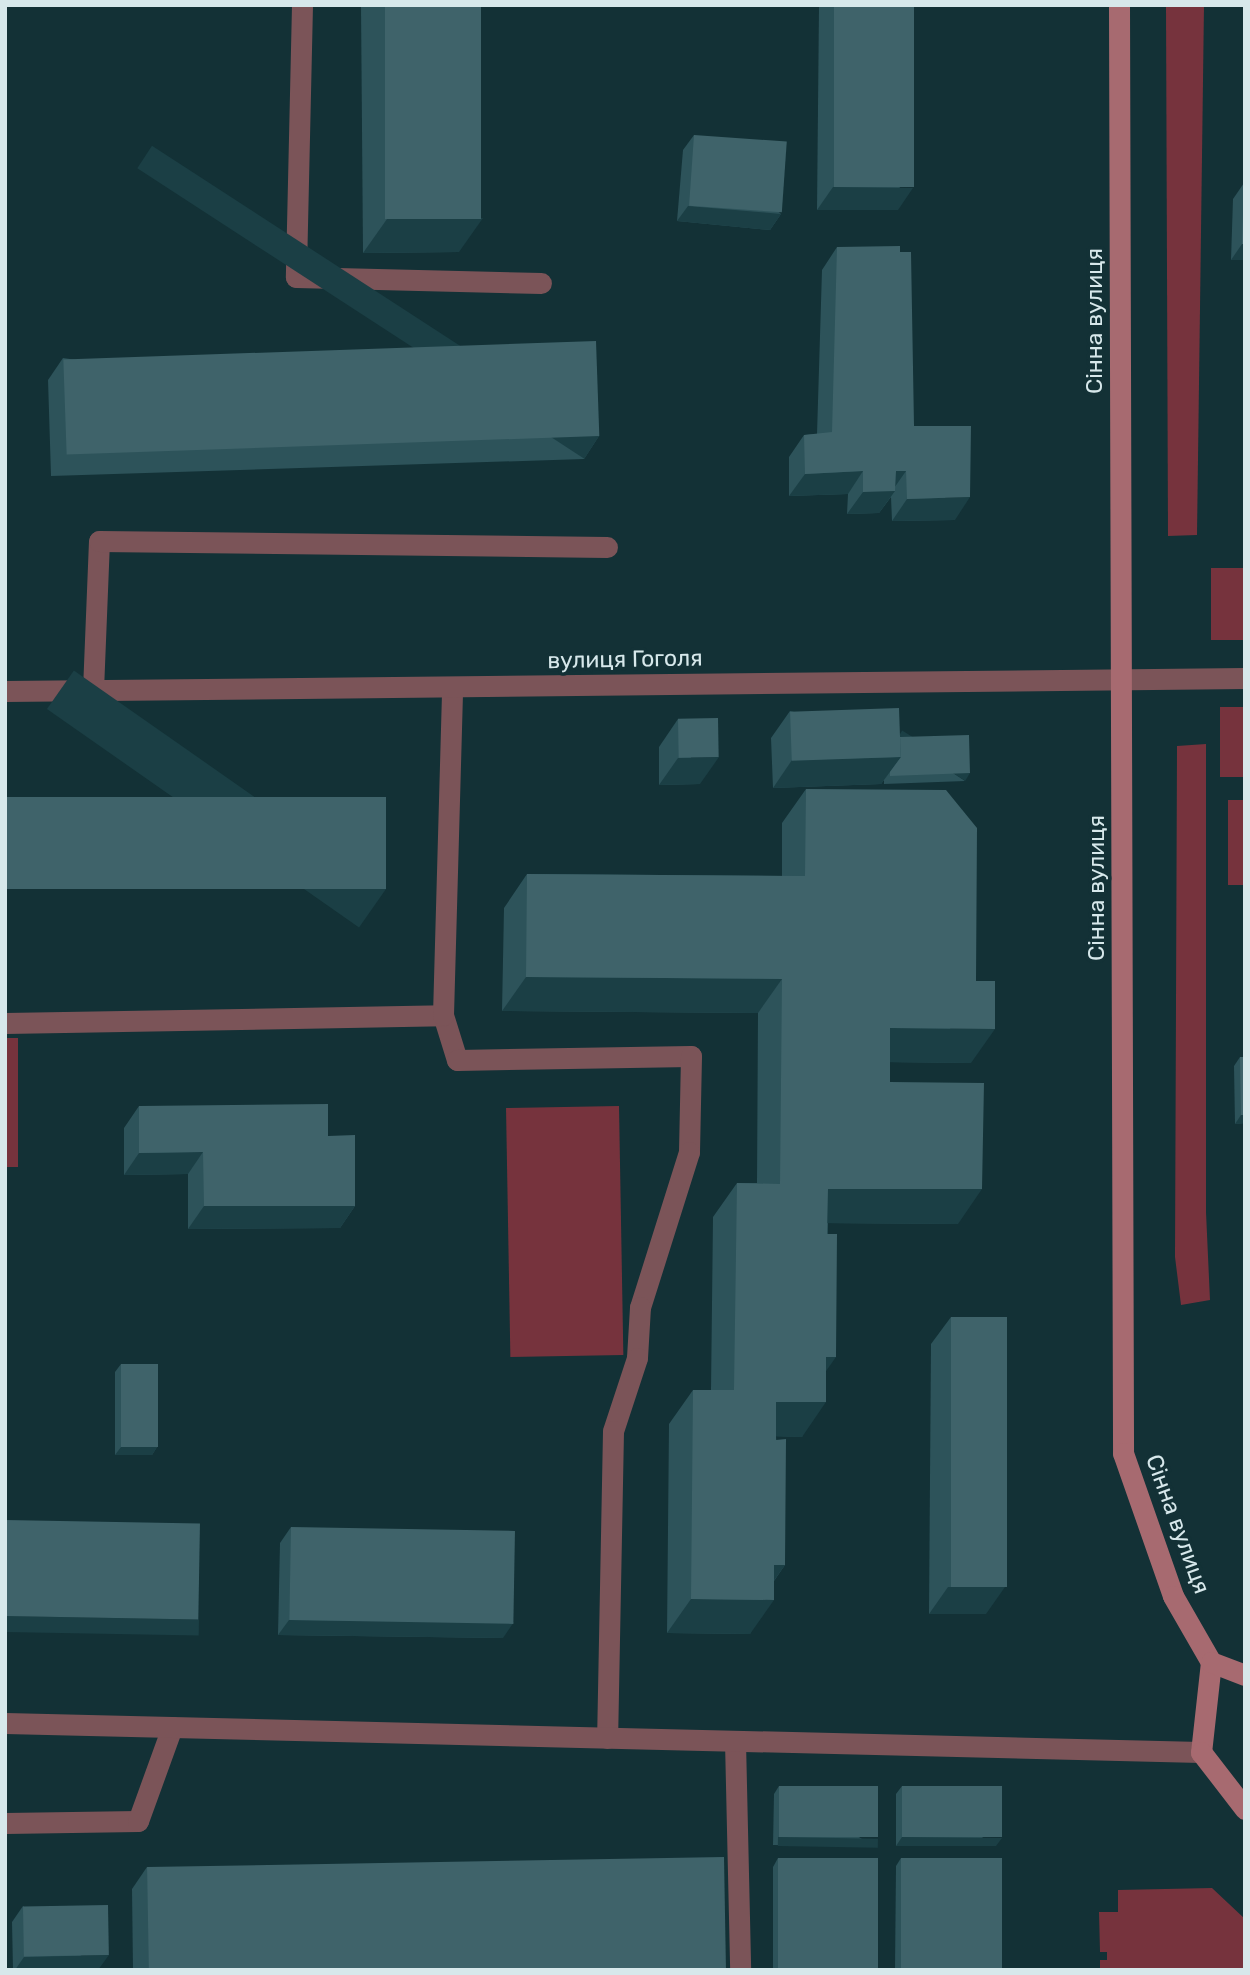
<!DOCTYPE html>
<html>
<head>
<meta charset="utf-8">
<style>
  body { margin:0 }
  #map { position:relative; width:1250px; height:1975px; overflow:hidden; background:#133136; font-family:Rubik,sans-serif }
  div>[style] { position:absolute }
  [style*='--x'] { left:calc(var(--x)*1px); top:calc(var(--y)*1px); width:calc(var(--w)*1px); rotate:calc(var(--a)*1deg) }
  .green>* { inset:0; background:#76333d; transform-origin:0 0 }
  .lane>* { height:21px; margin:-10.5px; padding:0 10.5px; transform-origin:10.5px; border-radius:10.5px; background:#7b5458 }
  .street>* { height:21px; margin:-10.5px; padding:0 10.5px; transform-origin:10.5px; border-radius:10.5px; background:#7b5458 }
  .secondary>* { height:21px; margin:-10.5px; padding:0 10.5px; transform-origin:10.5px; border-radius:10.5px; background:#a76a70 }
  .wall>* { inset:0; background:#2d535a }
  .shaded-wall>* { inset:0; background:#1b3f45; transform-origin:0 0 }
  .building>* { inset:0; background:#3f636a; transform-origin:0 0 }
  span { translate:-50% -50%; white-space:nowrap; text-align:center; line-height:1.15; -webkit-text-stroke:7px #133136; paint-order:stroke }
  .street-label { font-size:23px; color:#d7e8eb }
  .frame { position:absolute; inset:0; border:7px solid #d7e8eb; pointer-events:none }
</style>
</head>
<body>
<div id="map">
  <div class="green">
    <div style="clip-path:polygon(1166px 5px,1204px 5px,1197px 535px,1168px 536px)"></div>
    <div style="left:1211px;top:568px;width:34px;height:72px"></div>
    <div style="left:1220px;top:707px;width:25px;height:70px"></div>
    <div style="clip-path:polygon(1206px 744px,1206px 1212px,1210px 1300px,1181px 1305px,1175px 1257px,1177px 746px)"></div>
    <div style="left:1245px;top:800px;width:85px;height:17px;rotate:90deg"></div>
    <div style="left:5px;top:1038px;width:13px;height:129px"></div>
    <div style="left:619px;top:1106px;width:249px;height:113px;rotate:89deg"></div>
    <div style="clip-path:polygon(1212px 1888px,1245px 1919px,1245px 1970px,1100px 1970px,1100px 1960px,1107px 1960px,1107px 1952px,1100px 1952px,1099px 1912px,1118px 1912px,1118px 1890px)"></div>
  </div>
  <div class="lane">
    <div style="--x:302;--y:5;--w:272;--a:91.3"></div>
    <div style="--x:296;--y:277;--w:245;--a:1.4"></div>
    <div style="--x:93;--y:690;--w:149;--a:-87.7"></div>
    <div style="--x:99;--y:541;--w:508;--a:0.68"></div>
    <div style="--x:443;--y:1015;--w:47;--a:72.7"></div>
    <div style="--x:457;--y:1060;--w:234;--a:-1"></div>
    <div style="--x:691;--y:1056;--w:96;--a:91.2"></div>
    <div style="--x:689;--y:1152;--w:163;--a:107.5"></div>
    <div style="--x:640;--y:1307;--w:51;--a:93.4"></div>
    <div style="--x:637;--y:1358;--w:77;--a:108.2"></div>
    <div style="--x:613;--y:1431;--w:307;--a:91.1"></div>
    <div style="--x:5;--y:1023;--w:438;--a:-1"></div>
    <div style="--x:443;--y:1015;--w:328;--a:-88.4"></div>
    <div style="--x:735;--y:1741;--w:229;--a:88.7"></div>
    <div style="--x:5;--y:1823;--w:133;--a:-0.9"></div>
    <div style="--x:138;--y:1821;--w:100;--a:-70.1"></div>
  </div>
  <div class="street">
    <div style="--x:5;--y:691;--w:1240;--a:-0.6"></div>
    <div style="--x:5;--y:1723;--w:1196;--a:1.39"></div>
  </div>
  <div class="secondary">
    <div style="--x:1119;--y:5;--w:1448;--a:89.84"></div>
    <div style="--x:1123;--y:1453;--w:151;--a:70.7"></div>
    <div style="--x:1173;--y:1596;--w:76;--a:60.1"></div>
    <div style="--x:1211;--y:1662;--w:91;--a:96.3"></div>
    <div style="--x:1201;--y:1752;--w:72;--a:52.3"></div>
    <div style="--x:1211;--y:1662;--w:36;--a:21"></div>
  </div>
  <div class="wall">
    <div style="clip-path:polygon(361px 5px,481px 5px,459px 252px,363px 253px)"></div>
    <div style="clip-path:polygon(819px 5px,914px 5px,898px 210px,817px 210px)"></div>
    <div style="clip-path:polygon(694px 135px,781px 214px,770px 230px,677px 221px,683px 150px)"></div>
    <div style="clip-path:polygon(1244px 183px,1245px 183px,1245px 260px,1231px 260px,1233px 199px)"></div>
    <div style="clip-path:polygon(837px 247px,914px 426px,955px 520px,892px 521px,891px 497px,879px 513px,847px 514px,848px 494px,789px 496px,789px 457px,804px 435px,817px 434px,822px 270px)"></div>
    <div style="clip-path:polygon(63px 358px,599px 436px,584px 459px,51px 476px,48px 380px)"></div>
    <div style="clip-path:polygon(790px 711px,900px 737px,965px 781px,884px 784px,884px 780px,881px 784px,773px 788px,771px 738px)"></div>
    <div style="clip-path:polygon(678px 719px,700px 784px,659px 785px,659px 747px)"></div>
    <div style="clip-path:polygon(806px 789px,971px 1063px,890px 1062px,890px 1082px,958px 1224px,828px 1223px,826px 1371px,802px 1437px,776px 1436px,785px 1565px,774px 1581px,750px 1634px,667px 1633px,669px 1424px,693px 1390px,711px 1390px,713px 1217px,737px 1183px,757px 1183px,758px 1013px,502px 1011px,504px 908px,527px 874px,782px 876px,782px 823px)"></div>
    <div style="clip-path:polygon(1240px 1057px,1245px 1057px,1245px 1123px,1235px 1124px,1234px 1066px)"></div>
    <div style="clip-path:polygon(139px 1106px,328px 1136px,355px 1206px,340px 1228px,188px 1229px,188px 1174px,124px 1175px,124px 1128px)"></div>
    <div style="clip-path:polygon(951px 1317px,986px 1614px,929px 1614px,931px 1344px)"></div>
    <div style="clip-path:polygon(121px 1364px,157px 1447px,152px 1455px,115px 1455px,115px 1372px)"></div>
    <div style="clip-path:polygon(291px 1527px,503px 1638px,278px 1635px,280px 1543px)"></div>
    <div style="clip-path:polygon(779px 1786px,873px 1846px,773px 1845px,774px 1794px)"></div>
    <div style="clip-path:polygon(902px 1786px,996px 1846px,896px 1846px,896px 1794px)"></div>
    <div style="clip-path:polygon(778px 1858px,878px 1970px,773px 1970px,773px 1867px)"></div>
    <div style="clip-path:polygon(901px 1858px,1001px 1970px,895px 1970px,896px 1866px)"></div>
    <div style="clip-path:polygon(147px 1867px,725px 1970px,133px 1970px,132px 1889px)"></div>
    <div style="clip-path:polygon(23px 1906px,98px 1970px,13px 1970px,12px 1922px)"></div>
  </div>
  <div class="shaded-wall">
    <div style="clip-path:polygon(833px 187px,913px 188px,898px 210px,817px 210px)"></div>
    <div style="clip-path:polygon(688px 206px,781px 214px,770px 230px,677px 221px)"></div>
    <div style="clip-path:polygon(483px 218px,459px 252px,363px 253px,387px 219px)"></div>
    <div style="clip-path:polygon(1242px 244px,1245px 244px,1245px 260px,1231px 260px)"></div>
    <div style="left:599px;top:436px;width:27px;height:533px;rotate:123deg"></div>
    <div style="clip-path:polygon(863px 471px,848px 494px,789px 496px,805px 474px)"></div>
    <div style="clip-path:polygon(896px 471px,906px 471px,892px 491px,895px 491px,879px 513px,847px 514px,863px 492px)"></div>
    <div style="clip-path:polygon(970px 497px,955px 520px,892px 521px,907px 499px)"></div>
    <div style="clip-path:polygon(719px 757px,700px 784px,659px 785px,678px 758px)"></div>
    <div style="clip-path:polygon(901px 757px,881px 784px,773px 788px,792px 760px)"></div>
    <div style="left:970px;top:773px;width:9px;height:80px;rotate:122deg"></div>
    <div style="left:386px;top:889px;width:47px;height:381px;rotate:125deg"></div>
    <div style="clip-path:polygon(526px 977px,782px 979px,758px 1013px,502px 1011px)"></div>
    <div style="clip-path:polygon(890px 1028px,995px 1029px,971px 1063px,866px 1062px)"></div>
    <div style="clip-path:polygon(1241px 1115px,1245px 1115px,1245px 1123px,1235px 1124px)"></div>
    <div style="clip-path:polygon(203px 1152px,188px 1174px,124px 1175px,139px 1153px)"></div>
    <div style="clip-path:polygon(828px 1189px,982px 1189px,958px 1224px,805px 1223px)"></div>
    <div style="clip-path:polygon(204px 1206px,355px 1206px,340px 1228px,188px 1229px)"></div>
    <div style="clip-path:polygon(826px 1357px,836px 1357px,812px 1391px)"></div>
    <div style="clip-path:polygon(776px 1402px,826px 1402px,802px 1437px,752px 1436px)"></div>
    <div style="clip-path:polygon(121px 1447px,157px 1447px,152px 1455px,115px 1455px)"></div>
    <div style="clip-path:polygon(774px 1565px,785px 1565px,761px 1599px)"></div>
    <div style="clip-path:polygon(948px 1587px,1005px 1587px,986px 1614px,929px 1614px)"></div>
    <div style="clip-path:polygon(691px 1599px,774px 1600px,750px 1634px,667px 1633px)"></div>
    <div style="left:5px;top:1616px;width:194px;height:16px;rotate:1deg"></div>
    <div style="clip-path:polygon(289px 1620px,514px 1622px,503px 1638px,278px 1635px)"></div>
    <div style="left:778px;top:1837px;width:100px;height:9px;rotate:1deg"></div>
    <div style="clip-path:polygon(902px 1837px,1002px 1838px,996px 1846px,896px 1846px)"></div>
    <div style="clip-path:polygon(109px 1955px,98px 1970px,15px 1970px,24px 1957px)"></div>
  </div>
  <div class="building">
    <div style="left:385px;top:5px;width:96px;height:214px"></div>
    <div style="left:834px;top:5px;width:80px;height:182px"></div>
    <div style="left:694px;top:135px;width:93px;height:71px;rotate:4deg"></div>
    <div style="clip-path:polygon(1244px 183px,1245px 183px,1245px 244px,1242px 244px)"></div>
    <div style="clip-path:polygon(900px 246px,900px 252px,911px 252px,914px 426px,971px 426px,970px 497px,907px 499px,906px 471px,896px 471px,895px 491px,863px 492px,863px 471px,805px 474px,804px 435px,832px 432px,837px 247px)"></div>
    <div style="left:596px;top:341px;width:95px;height:533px;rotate:88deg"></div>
    <div style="left:899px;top:708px;width:49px;height:109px;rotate:88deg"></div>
    <div style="left:718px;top:718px;width:39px;height:40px;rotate:89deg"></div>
    <div style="clip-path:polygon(969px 735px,970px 773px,890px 776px,890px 772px,901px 757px,900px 737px)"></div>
    <div style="clip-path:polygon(806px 789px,946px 790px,977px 828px,976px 981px,995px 981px,995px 1029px,890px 1028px,890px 1082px,984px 1083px,982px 1189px,828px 1189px,827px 1234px,837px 1234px,836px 1357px,826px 1357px,826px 1402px,776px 1402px,776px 1440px,786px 1439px,785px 1565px,774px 1565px,774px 1600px,691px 1599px,693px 1390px,734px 1390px,737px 1183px,780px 1184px,782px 979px,526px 977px,527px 874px,805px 876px)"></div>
    <div style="left:386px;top:797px;width:92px;height:381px;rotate:90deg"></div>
    <div style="clip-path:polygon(1240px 1057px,1245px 1057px,1245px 1115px,1241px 1115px)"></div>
    <div style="clip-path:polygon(328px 1104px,328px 1136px,355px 1135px,355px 1206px,204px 1206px,203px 1152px,139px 1153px,139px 1106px)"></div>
    <div style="left:951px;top:1317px;width:56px;height:270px"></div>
    <div style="left:121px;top:1364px;width:37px;height:83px"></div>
    <div style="left:5px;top:1520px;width:195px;height:96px;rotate:1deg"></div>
    <div style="left:291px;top:1527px;width:224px;height:93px;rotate:1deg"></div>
    <div style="left:779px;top:1786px;width:99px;height:51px"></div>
    <div style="left:902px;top:1786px;width:100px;height:51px"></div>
    <div style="left:724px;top:1857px;width:113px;height:577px;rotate:89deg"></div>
    <div style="left:778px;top:1858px;width:100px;height:112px"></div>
    <div style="left:901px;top:1858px;width:101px;height:112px"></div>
    <div style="left:108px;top:1905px;width:50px;height:85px;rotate:89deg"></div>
  </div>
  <div class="street-label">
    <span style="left:1094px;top:321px;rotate:-90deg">Сінна вулиця</span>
    <span style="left:625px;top:659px;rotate:-1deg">вулиця Гоголя</span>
    <span style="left:1096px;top:888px;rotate:-90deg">Сінна вулиця</span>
    <span style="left:1178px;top:1524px;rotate:70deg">Сінна вулиця</span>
  </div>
  <div class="frame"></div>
</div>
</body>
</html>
